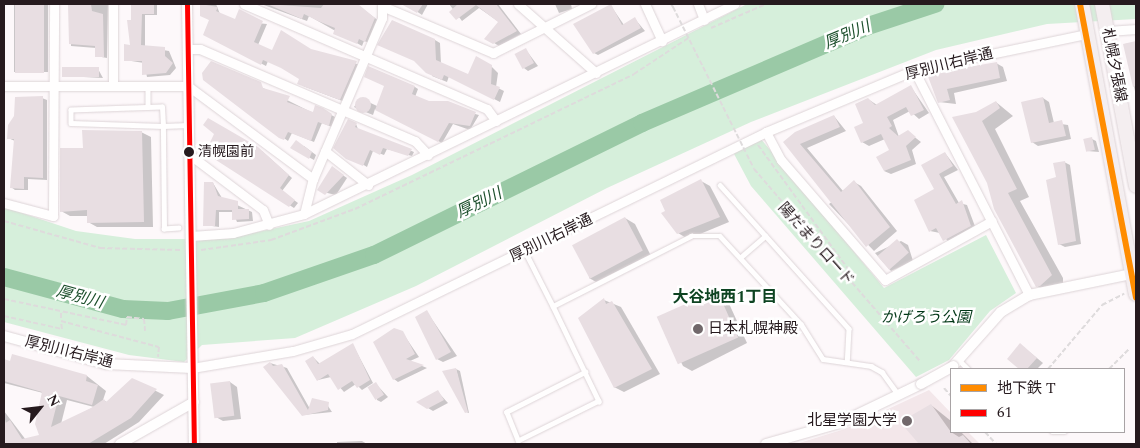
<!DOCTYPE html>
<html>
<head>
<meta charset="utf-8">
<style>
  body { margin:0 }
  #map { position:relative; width:1140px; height:448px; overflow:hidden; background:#fdf8fa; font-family:Spectral,"Noto Sans JP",serif }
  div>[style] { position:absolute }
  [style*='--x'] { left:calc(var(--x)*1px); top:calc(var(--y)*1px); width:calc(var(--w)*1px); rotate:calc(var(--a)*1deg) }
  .built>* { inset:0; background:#f3e7ea }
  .green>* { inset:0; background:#d6efdb }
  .shadow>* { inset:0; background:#0003; transform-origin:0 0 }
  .river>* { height:18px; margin:-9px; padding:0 9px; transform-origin:9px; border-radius:9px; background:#9ac9a6 }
  .building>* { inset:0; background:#e8dee2; transform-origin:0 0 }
  .round { border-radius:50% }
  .path>* { height:2px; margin-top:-1px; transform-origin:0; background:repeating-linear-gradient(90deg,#dedbdc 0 5px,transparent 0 7.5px) }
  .roads { filter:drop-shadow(0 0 1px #ddd4d7) drop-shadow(0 0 1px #ddd4d7) }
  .service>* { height:4.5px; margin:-2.25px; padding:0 2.25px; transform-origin:2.25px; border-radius:2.25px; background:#fffefe }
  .minor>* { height:9px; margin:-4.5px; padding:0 4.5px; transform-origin:4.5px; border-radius:4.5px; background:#fffefe }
  .tertiary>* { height:10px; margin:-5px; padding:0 5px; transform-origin:5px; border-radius:5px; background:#fffefe }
  .primary>* { height:14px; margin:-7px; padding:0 7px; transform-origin:7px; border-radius:7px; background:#f4eef0 }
  .path-bridge>* { height:2px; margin-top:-1px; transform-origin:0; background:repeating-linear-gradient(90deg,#dedbdc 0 5px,transparent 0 7.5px) }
  .bridges { filter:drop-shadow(0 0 1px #ddd4d7) drop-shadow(0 0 1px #ddd4d7) }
  .tertiary-bridge>* { height:10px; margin:-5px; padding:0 5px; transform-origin:5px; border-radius:5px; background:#fffefe }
  .bus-1>* { height:5px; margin:-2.5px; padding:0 2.5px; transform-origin:2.5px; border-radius:2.5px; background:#f00 }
  .metro-1>* { height:6px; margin:-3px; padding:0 3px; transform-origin:3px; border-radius:3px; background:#ff8c00 }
  .dots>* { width:14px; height:14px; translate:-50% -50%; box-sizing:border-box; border:2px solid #fff; border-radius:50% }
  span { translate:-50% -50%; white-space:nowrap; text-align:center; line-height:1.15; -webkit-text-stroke:5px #fff; paint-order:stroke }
  .bus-label { font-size:14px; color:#261a1e }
  .left { translate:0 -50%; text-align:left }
  .street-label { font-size:15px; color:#261a1e }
  .park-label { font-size:15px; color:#003716; font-style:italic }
  .poi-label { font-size:15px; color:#261a1e }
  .right { translate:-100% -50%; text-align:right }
  .water-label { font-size:16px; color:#1c4f2c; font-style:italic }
  .neighbourhood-label { font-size:16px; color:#0e4422; font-weight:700 }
  .frame { position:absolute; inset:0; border:5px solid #261a1e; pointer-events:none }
  .legend { position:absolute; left:950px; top:368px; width:175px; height:65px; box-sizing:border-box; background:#fff; border:1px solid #a8a3a5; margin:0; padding:6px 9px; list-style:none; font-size:15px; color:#261a1e }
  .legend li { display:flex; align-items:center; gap:10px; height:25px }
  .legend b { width:25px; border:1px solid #a8a3a5 }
  .north { position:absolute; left:15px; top:383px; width:50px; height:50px; -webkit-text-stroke:4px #fff; paint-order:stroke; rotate:61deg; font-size:14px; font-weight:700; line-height:20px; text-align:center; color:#261a1e }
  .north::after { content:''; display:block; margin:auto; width:18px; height:22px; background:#261a1e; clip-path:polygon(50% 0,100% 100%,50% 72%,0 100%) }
</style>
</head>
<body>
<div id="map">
  <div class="built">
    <div style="clip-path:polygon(929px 390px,951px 413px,951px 432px,968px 432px,980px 444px,796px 444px,845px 429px)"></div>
  </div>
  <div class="green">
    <div style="clip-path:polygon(747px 4px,1136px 4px,1136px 19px,1047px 24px,936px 50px,751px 122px,607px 188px,416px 286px,295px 338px,202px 345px,184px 362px,129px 355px,4px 322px,4px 207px,76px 231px,135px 239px,225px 239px,309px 221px,412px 175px)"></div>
    <div style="clip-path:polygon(761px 139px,884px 288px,986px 235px,1016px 293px,990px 311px,949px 360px,916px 377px,751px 186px,733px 152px)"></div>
  </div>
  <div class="shadow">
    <div style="left:14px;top:4px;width:34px;height:68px"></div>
    <div style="clip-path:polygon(71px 4px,108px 4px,107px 58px,96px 56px,96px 48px,71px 46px)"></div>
    <div style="clip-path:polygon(133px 4px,157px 4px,157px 15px,145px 15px,145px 47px,169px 51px,176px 68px,170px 75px,147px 77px,144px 63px,125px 60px,131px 46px)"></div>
    <div style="clip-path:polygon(202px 4px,216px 4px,220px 14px,235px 21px,267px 24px,258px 45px,273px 52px,311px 50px,360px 65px,345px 102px,303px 86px,301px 79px,286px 69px,268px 61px,266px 66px,204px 34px,210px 20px,201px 15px)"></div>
    <div style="clip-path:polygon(261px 4px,356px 4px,379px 21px,370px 43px,364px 41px,362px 46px,309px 16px,307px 21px)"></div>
    <div style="clip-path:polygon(406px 4px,428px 4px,422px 15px)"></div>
    <div style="clip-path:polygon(449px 4px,498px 4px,521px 34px,499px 46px,486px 38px,499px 22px,479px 8px,462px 21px)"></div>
    <div style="clip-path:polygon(555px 4px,571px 4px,572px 9px,559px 13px)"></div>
    <div style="clip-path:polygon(611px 6px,624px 25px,635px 19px,645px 31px,598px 55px,594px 53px)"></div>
    <div style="clip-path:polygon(435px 40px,440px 43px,441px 64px,469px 75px,489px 64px,498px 73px,496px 87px,504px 91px,500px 102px,449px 76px,447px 82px,432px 76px)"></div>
    <div style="clip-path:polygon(1136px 42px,1136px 96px,1125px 44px)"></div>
    <div style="clip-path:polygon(526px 50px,538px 66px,528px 71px,524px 68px)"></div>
    <div style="clip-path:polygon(211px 62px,313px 113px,316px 107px,335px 117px,332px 127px,322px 123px,314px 142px,292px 133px,288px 141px,204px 79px)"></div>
    <div style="clip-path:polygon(996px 63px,1003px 67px,1007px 81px,954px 93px,956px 104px,939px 102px,928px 75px)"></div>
    <div style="clip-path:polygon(369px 68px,415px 87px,418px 89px,415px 97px,429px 102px,479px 115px,470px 130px,453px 124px,442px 143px,375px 109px,373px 115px,358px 109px,354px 107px,360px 98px,377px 106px,386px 86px)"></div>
    <div style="clip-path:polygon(98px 69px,103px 78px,64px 76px)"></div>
    <div style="clip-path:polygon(911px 87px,929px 113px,919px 119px,910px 111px,893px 120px,899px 137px,908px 132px,921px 142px,912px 150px,916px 164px,891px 174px,884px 171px,891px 150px,885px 139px,869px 146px,862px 142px,868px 99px,877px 105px)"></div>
    <div style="clip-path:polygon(42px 98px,47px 100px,47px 180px,28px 179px,28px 190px,15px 190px,11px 187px,15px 141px,8px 138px)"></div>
    <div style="clip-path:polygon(1043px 98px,1049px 102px,1054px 123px,1068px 125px,1071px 139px,1038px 146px,1032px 142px)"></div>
    <div style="clip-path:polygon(996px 102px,1013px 116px,995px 129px,1029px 197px,1020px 201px,1063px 278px,1063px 288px,1050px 293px,1037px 286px,988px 182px,976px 113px)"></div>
    <div style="clip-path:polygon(834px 116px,846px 131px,807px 148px,843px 191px,854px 182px,861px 186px,897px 231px,874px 251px,829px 204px,833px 201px,784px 142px)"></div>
    <div style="clip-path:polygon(356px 124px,358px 129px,414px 152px,412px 156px,387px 149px,384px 155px,373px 151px,367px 167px,335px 147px)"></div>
    <div style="clip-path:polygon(141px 132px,151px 137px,153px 227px,97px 227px,88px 222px,88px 216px,70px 216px,61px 211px,84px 149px)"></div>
    <div style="clip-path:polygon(1092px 139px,1096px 141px,1099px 152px,1087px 151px)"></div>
    <div style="clip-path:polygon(304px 146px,316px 155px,314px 160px,292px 148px)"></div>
    <div style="clip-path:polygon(262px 151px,292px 178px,282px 191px,298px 203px,294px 208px,206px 152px)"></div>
    <div style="clip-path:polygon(945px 153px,958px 170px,944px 177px,959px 203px,967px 205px,976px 229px,950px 243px,940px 233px,930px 231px,936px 189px,923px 165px)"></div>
    <div style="clip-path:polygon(1064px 162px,1070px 165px,1081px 244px,1065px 247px,1059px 244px)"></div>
    <div style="clip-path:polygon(337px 171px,347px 178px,336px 195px,323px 192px)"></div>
    <div style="clip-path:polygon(701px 181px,710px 186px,729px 222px,688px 239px,678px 233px)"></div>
    <div style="clip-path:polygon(213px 183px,222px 198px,252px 212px,253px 221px,237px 222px,233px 212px,219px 212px,219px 227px,205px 225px)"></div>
    <div style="clip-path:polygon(625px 218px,635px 224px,651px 256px,598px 283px,589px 278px)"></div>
    <div style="clip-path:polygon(901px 241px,908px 245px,913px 261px,891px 271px,875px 253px)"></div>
    <div style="clip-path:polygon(717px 292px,726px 297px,747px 343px,692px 371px,683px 366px,660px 320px)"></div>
    <div style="clip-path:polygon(604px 300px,621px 307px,660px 374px,624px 392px,614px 387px)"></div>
    <div style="clip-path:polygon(427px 312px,457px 356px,443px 362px,437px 359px)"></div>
    <div style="clip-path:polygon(402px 332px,419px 357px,410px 361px,427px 368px,398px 382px,394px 379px)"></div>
    <div style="clip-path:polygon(353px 345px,373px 383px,362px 390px,356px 384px,344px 392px,331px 377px,318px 380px,313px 357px,320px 364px)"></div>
    <div style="clip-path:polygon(1021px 345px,1043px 363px,1037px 369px,1021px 369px,1009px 358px)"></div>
    <div style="clip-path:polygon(evenodd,13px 356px,87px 376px,106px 391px,103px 400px,107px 402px,132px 379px,164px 395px,139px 422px,104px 444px,8px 444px,4px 411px,26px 440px,40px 436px,43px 393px,4px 383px,4px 361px,11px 363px,13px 356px,67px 400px,94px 407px,61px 424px,67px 400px)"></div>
    <div style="clip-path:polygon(270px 363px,287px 368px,310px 409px,328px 406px,332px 412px,303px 415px)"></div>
    <div style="clip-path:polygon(456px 369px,460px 371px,469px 413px,466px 412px)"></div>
    <div style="clip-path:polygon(230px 382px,237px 387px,241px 419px,223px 421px,216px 417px)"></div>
    <div style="clip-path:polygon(376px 384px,388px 397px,381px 402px,377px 400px)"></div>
    <div style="clip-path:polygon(438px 392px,448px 403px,433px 411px,418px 402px)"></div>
    <div style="clip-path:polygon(931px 405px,951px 421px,951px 432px,961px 432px,973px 444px,921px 444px,902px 422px)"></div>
    <div style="clip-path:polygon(362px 441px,367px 444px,337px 444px,337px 442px)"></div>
  </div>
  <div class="river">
    <div style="--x:4;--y:277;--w:123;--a:15.1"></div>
    <div style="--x:123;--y:309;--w:45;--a:2.5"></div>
    <div style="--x:168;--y:311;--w:98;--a:-10.6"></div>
    <div style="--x:264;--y:293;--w:116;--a:-19.1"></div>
    <div style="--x:374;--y:255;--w:299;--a:-26.2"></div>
    <div style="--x:642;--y:123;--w:246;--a:-23.2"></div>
    <div style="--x:868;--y:26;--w:71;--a:-18.2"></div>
  </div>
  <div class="building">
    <div style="left:15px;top:4px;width:29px;height:69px"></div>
    <div style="clip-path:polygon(91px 4px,92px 11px,103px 14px,104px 57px,95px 57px,95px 46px,69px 44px,68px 5px)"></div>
    <div style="clip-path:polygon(200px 4px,218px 7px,216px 11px,235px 19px,239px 9px,263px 21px,254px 42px,272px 50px,281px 30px,311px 49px,357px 61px,340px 100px,297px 84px,299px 79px,281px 68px,263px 60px,261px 65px,203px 35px,209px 20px,200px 16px)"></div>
    <div style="clip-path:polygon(267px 4px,321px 8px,324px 4px,358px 4px,375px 18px,365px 42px,359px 39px,357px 44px,333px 34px,335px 28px,318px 21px,304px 14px,302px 19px)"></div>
    <div style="clip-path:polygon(401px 4px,423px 4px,417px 13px)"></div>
    <div style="clip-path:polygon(458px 4px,496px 4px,517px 31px,493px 44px,484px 39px,498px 22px,476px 5px,456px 20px,449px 12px)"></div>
    <div style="clip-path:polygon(611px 4px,622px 25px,635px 17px,641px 28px,593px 54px,573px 24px)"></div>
    <div style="clip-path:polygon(131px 5px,154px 5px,154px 14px,142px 14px,141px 45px,165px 47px,165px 56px,173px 63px,166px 73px,142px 75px,142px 61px,124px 61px,124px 44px,130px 45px,127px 20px,131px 20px)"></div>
    <div style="clip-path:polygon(392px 20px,435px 39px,436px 60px,468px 74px,476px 56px,492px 65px,491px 84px,500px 87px,494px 100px,444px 75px,442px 80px,426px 73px,414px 61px,377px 45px)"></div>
    <div style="clip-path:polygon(1136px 41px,1136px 86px,1133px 87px,1123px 44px)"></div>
    <div style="left:526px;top:48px;width:17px;height:13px;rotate:62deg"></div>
    <div style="clip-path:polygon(211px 61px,261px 82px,263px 88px,290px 96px,287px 102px,313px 112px,315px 105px,323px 108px,332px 114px,329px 126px,318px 122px,311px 141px,288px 132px,284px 140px,279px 138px,203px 80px,202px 73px)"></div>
    <div style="clip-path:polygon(997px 62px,1000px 78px,947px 89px,950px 100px,938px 103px,927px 74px)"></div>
    <div style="clip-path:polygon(368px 66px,415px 86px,412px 94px,429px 101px,448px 101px,476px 112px,470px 126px,449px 123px,438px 142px,375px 110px,384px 86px,364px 77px)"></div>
    <div style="left:99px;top:67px;width:10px;height:37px;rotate:90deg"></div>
    <div style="clip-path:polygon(911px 85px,924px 110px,911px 116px,906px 107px,887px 117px,892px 126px,889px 128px,898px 136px,908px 130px,916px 137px,906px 146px,911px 160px,884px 171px,876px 157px,889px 150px,881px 134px,861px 143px,854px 127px,863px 123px,855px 104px,868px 98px,875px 105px)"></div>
    <div style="clip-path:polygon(43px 96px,43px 178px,24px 177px,24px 189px,10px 188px,14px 139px,7px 139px,8px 125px,14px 116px,15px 97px)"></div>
    <div class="round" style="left:355px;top:97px;width:16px;height:16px"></div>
    <div style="clip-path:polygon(1043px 97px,1049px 123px,1062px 120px,1066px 136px,1031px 143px,1021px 102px)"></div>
    <div style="clip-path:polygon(996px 101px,1000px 108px,982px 121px,1017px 189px,1008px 193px,1052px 275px,1040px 286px,1036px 287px,994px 209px,987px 183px,952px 117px,976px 112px)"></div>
    <div style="clip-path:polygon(834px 115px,840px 127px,800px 144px,841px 192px,854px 180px,890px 227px,866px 247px,783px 142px,795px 132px)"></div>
    <div style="clip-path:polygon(208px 118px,258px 147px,289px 175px,280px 188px,295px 200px,289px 207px,205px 153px,214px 134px,203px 125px)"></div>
    <div style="clip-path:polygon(348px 119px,357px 123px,355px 127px,412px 149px,408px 156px,383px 148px,380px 155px,370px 150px,363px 166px,346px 159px,333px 148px)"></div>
    <div style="clip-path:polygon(82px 130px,142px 131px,144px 222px,87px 223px,87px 210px,60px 212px,60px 148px,83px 148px)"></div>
    <div style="left:1092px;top:137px;width:13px;height:9px;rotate:77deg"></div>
    <div style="clip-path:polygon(296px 140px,312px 152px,309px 159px,290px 148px)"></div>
    <div style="clip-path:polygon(945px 152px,953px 166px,939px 174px,956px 204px,962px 200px,971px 226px,943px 241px,936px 228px,929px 232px,914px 200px,934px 189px,921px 165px)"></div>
    <div style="clip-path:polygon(1065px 161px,1076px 241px,1058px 245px,1046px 180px,1056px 177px,1053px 163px)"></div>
    <div style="clip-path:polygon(332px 166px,344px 175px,325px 195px,317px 190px)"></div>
    <div style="clip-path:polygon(701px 179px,720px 217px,677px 234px,661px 213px,665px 211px,660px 200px)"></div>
    <div style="clip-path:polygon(204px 182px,213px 182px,218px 196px,238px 201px,238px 209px,249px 209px,249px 219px,232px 220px,232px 210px,216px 210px,215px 226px,203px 226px)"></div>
    <div style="left:625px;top:217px;width:38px;height:60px;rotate:62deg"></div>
    <div style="left:897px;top:239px;width:18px;height:26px;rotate:49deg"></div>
    <div style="left:717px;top:290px;width:52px;height:66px;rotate:66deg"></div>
    <div style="clip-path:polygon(604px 298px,606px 304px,612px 301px,652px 369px,614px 388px,578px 318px)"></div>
    <div style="clip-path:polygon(427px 310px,451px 352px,436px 360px,415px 317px)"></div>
    <div style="clip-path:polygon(394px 328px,403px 331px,415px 354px,406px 359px,424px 365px,393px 380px,373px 342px)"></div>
    <div style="clip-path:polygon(353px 343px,370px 380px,357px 388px,352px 381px,338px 390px,328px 374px,317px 381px,305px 361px,313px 356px,318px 364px)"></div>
    <div style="clip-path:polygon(1020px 343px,1037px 358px,1027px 369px,1019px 369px,1007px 359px)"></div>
    <div style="clip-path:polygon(12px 354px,87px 375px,86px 381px,98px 385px,92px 405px,59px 396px,51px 427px,91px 408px,104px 399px,106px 402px,132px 378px,157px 389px,131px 418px,88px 444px,4px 444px,4px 424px,10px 420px,22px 439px,39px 435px,35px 424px,42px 392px,4px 381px,4px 359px,10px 361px)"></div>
    <div style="clip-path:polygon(270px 362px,273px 366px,282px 364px,308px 410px,312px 398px,329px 402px,328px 410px,302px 416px,263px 367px)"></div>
    <div style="clip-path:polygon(456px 368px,468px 412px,465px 413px,442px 371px)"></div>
    <div style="left:230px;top:381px;width:35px;height:20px;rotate:83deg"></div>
    <div style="left:376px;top:382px;width:15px;height:10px;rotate:58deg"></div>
    <div style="clip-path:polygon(438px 390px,444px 400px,427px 409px,416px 402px)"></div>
    <div style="clip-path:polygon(931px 404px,951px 432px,959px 437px,963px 435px,971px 444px,919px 444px,900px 422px)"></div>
  </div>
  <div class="path">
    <div style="--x:671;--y:4;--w:4;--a:56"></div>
    <div style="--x:711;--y:28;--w:60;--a:-23.6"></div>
    <div style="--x:758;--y:145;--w:153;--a:54"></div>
    <div style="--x:848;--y:269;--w:12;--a:76"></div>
    <div style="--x:754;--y:169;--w:254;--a:49.2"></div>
    <div style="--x:4;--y:221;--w:100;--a:15.7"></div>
    <div style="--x:100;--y:248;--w:81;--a:1.4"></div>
    <div style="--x:201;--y:250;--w:71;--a:-8.1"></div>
    <div style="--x:271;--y:240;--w:90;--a:-20.3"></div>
    <div style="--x:355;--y:209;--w:310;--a:-25.8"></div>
    <div style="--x:634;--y:74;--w:67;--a:-33.5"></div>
    <div style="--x:4;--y:299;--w:125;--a:12"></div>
    <div style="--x:126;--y:325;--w:8;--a:-83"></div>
    <div style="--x:127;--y:317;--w:17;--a:7"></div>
    <div style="--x:144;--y:319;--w:12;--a:85"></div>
    <div style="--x:61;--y:313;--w:8;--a:90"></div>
    <div style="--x:61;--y:321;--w:101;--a:14.9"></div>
    <div style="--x:159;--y:347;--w:10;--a:96"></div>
    <div style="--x:4;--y:316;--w:59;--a:12.6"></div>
    <div style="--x:62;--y:329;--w:7;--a:-98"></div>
    <div style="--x:1048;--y:369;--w:84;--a:-49.8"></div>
    <div style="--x:1102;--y:305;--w:25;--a:-27"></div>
    <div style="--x:1109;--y:369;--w:28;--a:-45"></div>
    <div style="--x:944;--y:388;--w:11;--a:49"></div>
    <div style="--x:985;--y:432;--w:16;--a:47"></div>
  </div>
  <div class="roads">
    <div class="service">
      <div style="--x:148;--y:86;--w:21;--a:90"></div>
      <div style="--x:720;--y:185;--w:193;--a:48.1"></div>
      <div style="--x:849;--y:329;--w:33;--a:93"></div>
      <div style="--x:179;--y:228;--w:15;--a:176"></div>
      <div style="--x:164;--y:229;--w:103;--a:-90.6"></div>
      <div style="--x:163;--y:126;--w:19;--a:-93"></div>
      <div style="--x:162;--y:107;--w:91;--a:178.1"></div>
      <div style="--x:71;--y:110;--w:13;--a:90"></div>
      <div style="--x:71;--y:123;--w:92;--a:1.9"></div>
      <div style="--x:163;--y:126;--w:25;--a:-2"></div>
      <div style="--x:525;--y:251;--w:62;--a:63"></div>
      <div style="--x:553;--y:306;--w:106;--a:64.2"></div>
      <div style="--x:599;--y:401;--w:90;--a:153.7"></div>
      <div style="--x:518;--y:441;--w:31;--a:-112"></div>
      <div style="--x:506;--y:412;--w:89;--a:-26.9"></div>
      <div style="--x:741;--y:257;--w:32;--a:-41"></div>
      <div style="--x:553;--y:306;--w:155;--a:-26.9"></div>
      <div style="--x:691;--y:236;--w:29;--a:0"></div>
      <div style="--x:720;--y:236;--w:120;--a:47.4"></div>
      <div style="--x:801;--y:324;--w:41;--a:57.8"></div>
      <div style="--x:823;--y:359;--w:49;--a:8.3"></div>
      <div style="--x:871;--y:366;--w:13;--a:29"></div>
      <div style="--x:882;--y:372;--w:29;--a:54"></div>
      <div style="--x:960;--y:361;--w:11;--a:45"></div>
      <div style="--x:1052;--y:432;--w:13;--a:0"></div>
    </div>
    <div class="minor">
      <div style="--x:113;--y:4;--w:82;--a:90"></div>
      <div style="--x:244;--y:4;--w:265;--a:23.4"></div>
      <div style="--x:487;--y:109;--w:15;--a:53"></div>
      <div style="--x:518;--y:4;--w:104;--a:41.5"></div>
      <div style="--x:645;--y:4;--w:41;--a:65.3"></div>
      <div style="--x:698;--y:4;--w:17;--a:69"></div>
      <div style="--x:1108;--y:31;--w:28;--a:-4"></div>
      <div style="--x:188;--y:49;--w:12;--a:0"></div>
      <div style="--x:200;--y:49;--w:234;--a:23.2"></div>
      <div style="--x:415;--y:141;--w:19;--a:47"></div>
      <div style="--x:914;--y:70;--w:253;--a:62.9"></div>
      <div style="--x:4;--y:86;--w:184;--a:0"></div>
      <div style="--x:188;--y:86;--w:156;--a:36.6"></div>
      <div style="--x:766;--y:132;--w:32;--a:62"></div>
      <div style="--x:781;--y:160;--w:159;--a:49.1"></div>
      <div style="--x:885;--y:280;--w:122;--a:-28.9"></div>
      <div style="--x:325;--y:151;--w:55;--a:38.3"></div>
      <div style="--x:190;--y:155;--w:91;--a:37"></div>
      <div style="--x:263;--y:210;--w:16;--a:68"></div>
      <div style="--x:4;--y:203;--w:51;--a:14.9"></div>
      <div style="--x:53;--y:216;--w:212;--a:-89.7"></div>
      <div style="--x:304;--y:214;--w:36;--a:-76"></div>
      <div style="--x:313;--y:179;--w:175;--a:-66.8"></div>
      <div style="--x:382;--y:18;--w:12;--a:-90"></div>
      <div style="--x:382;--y:6;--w:121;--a:22.9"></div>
      <div style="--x:493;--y:53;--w:110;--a:-26.6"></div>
      <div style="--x:191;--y:236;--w:42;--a:-4.1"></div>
      <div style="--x:233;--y:233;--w:73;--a:-15"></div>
      <div style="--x:304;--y:214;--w:479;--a:-26"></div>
      <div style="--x:192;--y:368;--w:102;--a:-9.6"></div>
      <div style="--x:293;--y:351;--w:61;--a:-16.1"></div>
      <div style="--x:352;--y:334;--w:461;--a:-26"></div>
      <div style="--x:766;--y:132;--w:160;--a:-22.7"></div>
      <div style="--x:914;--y:70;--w:177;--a:-11.8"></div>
    </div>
    <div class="tertiary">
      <div style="--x:187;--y:4;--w:440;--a:89.1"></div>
      <div style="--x:4;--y:336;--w:106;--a:15.4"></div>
      <div style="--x:106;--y:364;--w:86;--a:2.7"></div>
      <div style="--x:953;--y:366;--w:72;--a:-48.4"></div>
      <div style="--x:1001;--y:312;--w:33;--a:-31"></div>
      <div style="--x:1029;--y:295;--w:109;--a:-11.6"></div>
      <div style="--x:120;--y:444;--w:85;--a:-29.6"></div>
      <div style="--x:766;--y:444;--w:77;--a:-15.8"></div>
      <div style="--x:840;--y:423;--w:90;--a:-25.7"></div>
    </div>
    <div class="primary">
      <div style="--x:1082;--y:4;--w:295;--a:79.5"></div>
      <div style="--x:1102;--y:4;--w:185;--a:79.4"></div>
    </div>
  </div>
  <div class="path-bridge">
    <div style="--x:673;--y:7;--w:181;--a:63.4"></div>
  </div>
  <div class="bridges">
    <div class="tertiary-bridge">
      <div style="--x:921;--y:384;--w:37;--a:-29"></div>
    </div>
  </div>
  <div class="bus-1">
    <div style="--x:187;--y:4;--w:440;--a:89.1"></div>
  </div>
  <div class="metro-1">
    <div style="--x:1080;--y:4;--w:299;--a:79.2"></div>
  </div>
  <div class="dots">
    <div style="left:189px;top:152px;background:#261a1e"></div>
    <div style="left:698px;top:329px;background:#71686b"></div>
    <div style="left:907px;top:421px;background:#71686b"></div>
  </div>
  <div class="bus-label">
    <span class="left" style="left:198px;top:152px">清幌園前</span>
  </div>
  <div class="street-label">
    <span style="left:949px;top:64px;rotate:-14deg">厚別川右岸通</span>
    <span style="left:1114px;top:65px;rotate:79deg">札幌夕張線</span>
    <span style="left:551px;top:238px;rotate:-26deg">厚別川右岸通</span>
    <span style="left:816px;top:244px;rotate:48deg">陽だまりロード</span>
    <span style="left:69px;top:352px;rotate:14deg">厚別川右岸通</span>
  </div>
  <div class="park-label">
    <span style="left:926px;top:318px">かげろう公園</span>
  </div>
  <div class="poi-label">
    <span class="left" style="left:708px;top:329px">日本札幌神殿</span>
    <span class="right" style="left:897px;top:421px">北星学園大学</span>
  </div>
  <div class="water-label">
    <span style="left:847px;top:35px;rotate:-23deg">厚別川</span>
    <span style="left:479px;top:203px;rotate:-26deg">厚別川</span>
    <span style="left:80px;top:297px;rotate:15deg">厚別川</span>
  </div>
  <div class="neighbourhood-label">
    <span style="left:725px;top:297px">大谷地西1丁目</span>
  </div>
  <div class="frame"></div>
  <ul class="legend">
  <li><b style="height:6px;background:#ff8c00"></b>地下鉄 T</li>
  <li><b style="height:6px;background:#f00"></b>61</li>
  </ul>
  <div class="north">N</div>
</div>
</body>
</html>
